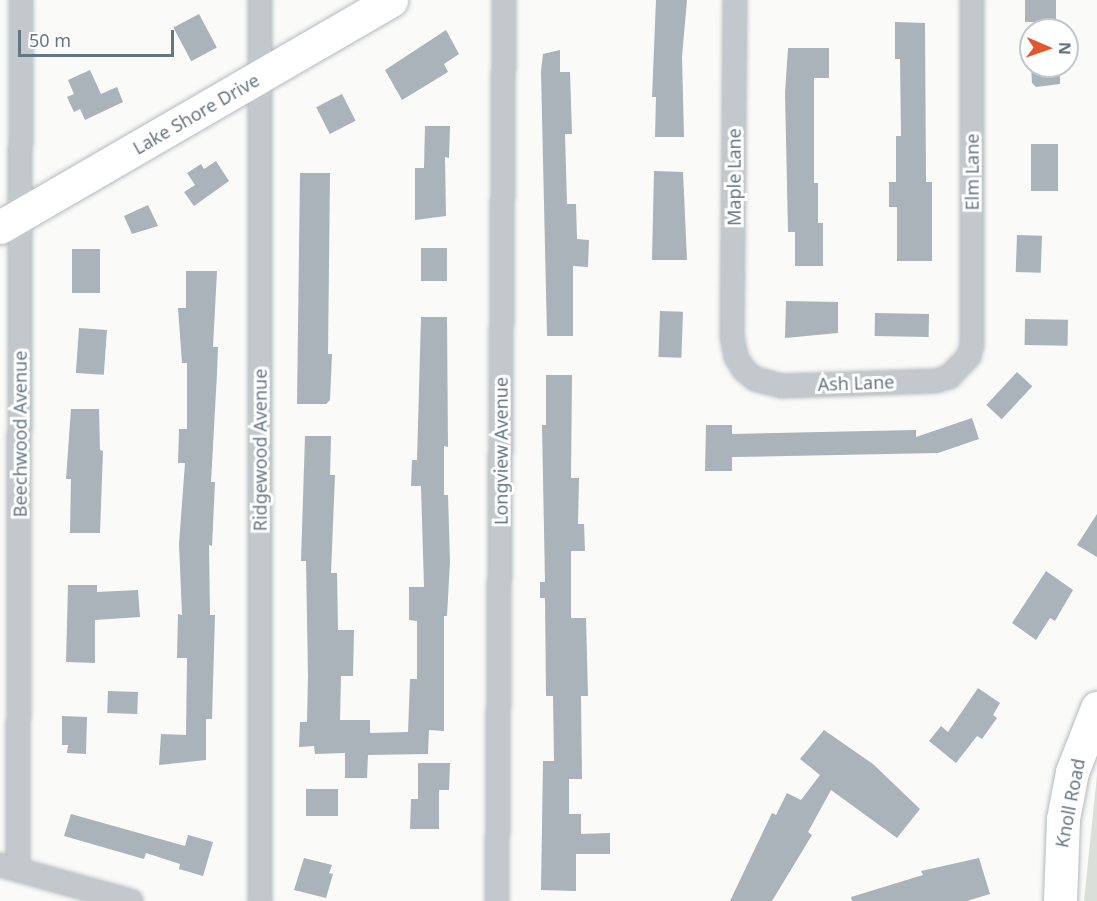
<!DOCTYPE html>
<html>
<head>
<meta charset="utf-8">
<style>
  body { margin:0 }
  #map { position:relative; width:1097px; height:901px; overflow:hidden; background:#fafaf8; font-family:"Noto Sans",sans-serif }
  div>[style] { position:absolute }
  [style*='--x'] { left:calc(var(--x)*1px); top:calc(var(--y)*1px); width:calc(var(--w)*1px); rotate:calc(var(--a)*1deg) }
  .green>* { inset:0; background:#dadfd7 }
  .building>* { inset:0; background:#aab3b9; transform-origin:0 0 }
  .roads { filter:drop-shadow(0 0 2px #b3babf) drop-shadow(0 0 2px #b3babf) }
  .street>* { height:22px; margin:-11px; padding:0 11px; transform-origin:11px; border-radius:11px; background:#c3c8cc }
  .secondary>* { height:33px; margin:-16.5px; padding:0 16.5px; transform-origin:16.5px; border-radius:16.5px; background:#fff }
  span { translate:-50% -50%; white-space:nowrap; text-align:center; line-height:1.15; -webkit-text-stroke:6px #fff; paint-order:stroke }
  .street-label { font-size:18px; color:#657683 }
  .north { position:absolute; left:1019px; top:18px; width:60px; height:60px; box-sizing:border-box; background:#fff; border:2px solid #c1c8cd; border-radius:50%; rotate:92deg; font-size:16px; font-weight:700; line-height:24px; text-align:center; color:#657683 }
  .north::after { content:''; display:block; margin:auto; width:21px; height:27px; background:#e4572e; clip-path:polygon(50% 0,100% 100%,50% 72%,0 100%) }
  .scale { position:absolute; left:18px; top:30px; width:156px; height:27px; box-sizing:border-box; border:3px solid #657683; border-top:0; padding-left:8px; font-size:18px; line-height:21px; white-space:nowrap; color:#657683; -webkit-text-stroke:4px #fff; paint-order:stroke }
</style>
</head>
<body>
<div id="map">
  <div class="green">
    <div style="clip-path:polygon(1097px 775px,1097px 901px,1084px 901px)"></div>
  </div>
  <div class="building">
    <div style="clip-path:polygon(656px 0,687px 0,682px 57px,684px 137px,655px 137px,656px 97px,652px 97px)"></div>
    <div style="left:1025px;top:0;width:31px;height:22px"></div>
    <div style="left:199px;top:14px;width:38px;height:29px;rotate:62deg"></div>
    <div style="clip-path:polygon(895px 22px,925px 23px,926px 182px,932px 182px,932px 261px,897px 261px,897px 207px,889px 207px,889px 182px,896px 182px,896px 136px,901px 136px,900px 59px,895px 59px)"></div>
    <div style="clip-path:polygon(446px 30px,459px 54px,444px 64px,448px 72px,402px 100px,385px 70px)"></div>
    <div style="clip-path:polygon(788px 48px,829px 48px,829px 78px,814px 78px,814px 183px,818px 183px,818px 223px,823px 223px,823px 266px,795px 266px,795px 232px,788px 232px,785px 93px)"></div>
    <div style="clip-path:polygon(560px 50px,560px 72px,570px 72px,572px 134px,565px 134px,567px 204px,576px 204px,577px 239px,589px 240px,588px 267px,573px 266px,573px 336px,547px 336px,541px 71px,543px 54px)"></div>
    <div style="clip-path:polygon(1031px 66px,1060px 66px,1060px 84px,1036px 87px,1032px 83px)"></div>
    <div style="clip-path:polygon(90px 70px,101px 94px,117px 87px,123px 102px,85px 120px,80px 109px,74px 112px,67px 97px,74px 94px,68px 80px)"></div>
    <div style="left:342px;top:94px;width:30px;height:29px;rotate:63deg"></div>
    <div style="clip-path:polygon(425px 126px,450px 126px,449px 158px,445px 157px,446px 216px,415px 220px,415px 168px,424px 168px)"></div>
    <div style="left:1031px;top:144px;width:27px;height:47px"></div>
    <div style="clip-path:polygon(216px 161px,229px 181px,194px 206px,184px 192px,195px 185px,187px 173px,201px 164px,204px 169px)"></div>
    <div style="clip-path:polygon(654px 171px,683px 172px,687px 260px,652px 260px)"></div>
    <div style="clip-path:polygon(300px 173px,330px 173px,328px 354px,332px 354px,330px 400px,326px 404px,297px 404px)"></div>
    <div style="clip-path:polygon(148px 205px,158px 226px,132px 234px,124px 216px)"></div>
    <div style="left:1017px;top:235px;width:25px;height:37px;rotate:2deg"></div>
    <div style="left:421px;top:248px;width:26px;height:33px"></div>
    <div style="left:72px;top:249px;width:28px;height:44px"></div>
    <div style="clip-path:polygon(186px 271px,217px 271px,213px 347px,218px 347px,217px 373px,211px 482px,215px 482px,212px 546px,209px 545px,210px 615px,215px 615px,212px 719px,206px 719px,206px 760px,159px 765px,161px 734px,186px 735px,187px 658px,177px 658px,178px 614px,182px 615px,179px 544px,185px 463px,178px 463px,179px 429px,187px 429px,187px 363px,182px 363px,178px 308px,186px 308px)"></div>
    <div style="clip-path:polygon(786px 301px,838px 302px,838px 333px,785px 338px)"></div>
    <div style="left:660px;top:311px;width:23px;height:46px;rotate:2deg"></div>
    <div style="left:875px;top:313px;width:54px;height:23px;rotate:1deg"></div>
    <div style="clip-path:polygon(421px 317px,447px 317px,448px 447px,444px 446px,444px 495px,448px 495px,450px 562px,447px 616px,444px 616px,444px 731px,429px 730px,428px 754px,368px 755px,367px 778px,345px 778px,345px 753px,315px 754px,314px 746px,299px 747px,300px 722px,307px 722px,308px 676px,306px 561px,301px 561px,305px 436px,331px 436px,330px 475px,335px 475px,331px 573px,337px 573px,338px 630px,354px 630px,353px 676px,341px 676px,340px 720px,370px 720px,370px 733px,408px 732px,410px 679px,417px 679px,417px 621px,409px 620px,409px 587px,424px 587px,421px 486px,411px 486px,412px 460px,417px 460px)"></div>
    <div style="left:1025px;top:319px;width:43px;height:26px;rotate:1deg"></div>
    <div style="left:79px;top:328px;width:28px;height:45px;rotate:4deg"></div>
    <div style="left:1017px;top:372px;width:21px;height:45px;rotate:43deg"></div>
    <div style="clip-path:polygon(546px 375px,572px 375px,571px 478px,579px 478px,578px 524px,584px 524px,585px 551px,571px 551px,571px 618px,586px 618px,588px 696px,581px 696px,582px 779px,569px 779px,569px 814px,581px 814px,581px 834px,610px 833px,610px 854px,576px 854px,576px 891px,541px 890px,543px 761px,554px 761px,553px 696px,546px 696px,545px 598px,540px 598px,540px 582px,545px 582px,542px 425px,546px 425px)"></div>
    <div style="clip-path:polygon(71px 409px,99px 409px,100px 450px,103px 451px,100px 533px,70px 533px,71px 479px,66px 479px)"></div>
    <div style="clip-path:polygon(972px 418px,979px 439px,938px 453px,732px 457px,732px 471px,705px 471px,706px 425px,732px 425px,732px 434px,916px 430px,916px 437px)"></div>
    <div style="clip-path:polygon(1097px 514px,1097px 557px,1077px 545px)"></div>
    <div style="clip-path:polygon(1046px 571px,1073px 590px,1055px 621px,1050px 618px,1036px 640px,1012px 623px)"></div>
    <div style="clip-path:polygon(68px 585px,97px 585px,97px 592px,138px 590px,140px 617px,95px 620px,95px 663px,66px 662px)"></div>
    <div style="clip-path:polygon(978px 688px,1000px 703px,993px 715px,997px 718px,982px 739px,977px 736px,956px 763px,929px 741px,941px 726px,948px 732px)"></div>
    <div style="left:108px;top:691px;width:30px;height:22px;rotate:2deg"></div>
    <div style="clip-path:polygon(62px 716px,87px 717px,86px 754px,67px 753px,68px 745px,62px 745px)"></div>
    <div style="clip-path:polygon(824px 730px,873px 764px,920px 809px,897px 838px,831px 790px,808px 832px,812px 835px,772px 901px,730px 901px,772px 813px,776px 815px,787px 793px,801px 800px,820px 775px,800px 759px)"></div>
    <div style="clip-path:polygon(418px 763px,450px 763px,449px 790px,439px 790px,439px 829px,410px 829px,411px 799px,418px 799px)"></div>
    <div style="left:306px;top:789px;width:32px;height:27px"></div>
    <div style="clip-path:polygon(71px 814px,185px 846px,188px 835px,213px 842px,203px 876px,179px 869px,180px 864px,146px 853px,144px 859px,64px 836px)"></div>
    <div style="clip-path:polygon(304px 858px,332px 865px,329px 873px,333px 874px,326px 898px,294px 890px)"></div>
    <div style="clip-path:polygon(979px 858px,990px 894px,967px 901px,852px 901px,851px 897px,923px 875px,921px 871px)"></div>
  </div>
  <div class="roads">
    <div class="street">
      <div style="--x:260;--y:0;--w:901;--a:90"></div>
      <div style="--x:735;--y:0;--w:336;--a:90.5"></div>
      <div style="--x:732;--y:336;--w:21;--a:79"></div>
      <div style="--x:736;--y:357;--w:15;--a:58"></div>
      <div style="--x:744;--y:370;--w:14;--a:39"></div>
      <div style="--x:755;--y:379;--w:28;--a:15"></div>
      <div style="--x:782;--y:386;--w:153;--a:-1.9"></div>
      <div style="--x:935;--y:381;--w:15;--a:-16"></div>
      <div style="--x:949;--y:377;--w:29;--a:-46"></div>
      <div style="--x:969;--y:356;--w:11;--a:-75"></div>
      <div style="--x:972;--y:345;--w:345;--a:-90"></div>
      <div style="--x:0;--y:865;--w:136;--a:15.4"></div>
      <div style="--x:18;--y:869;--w:869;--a:-89.8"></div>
      <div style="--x:497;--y:901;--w:901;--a:-89.55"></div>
    </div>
    <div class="secondary">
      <div style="--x:0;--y:227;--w:452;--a:-30.1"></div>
      <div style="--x:1060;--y:901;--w:82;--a:-87.9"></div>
      <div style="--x:1063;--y:819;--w:48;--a:-79.2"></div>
      <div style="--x:1072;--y:772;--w:69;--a:-68.7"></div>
    </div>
  </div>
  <div class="street-label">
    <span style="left:196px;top:114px;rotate:-30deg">Lake Shore Drive</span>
    <span style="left:972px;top:172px;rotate:-90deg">Elm Lane</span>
    <span style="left:734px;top:177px;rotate:-90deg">Maple Lane</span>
    <span style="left:856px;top:383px;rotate:-2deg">Ash Lane</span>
    <span style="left:20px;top:434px;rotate:-90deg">Beechwood Avenue</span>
    <span style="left:260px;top:450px;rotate:-90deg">Ridgewood Avenue</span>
    <span style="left:501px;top:451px;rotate:-90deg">Longview Avenue</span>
    <span style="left:1070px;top:803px;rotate:-79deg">Knoll Road</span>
  </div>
  <div class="north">N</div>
  <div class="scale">50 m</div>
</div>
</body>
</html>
